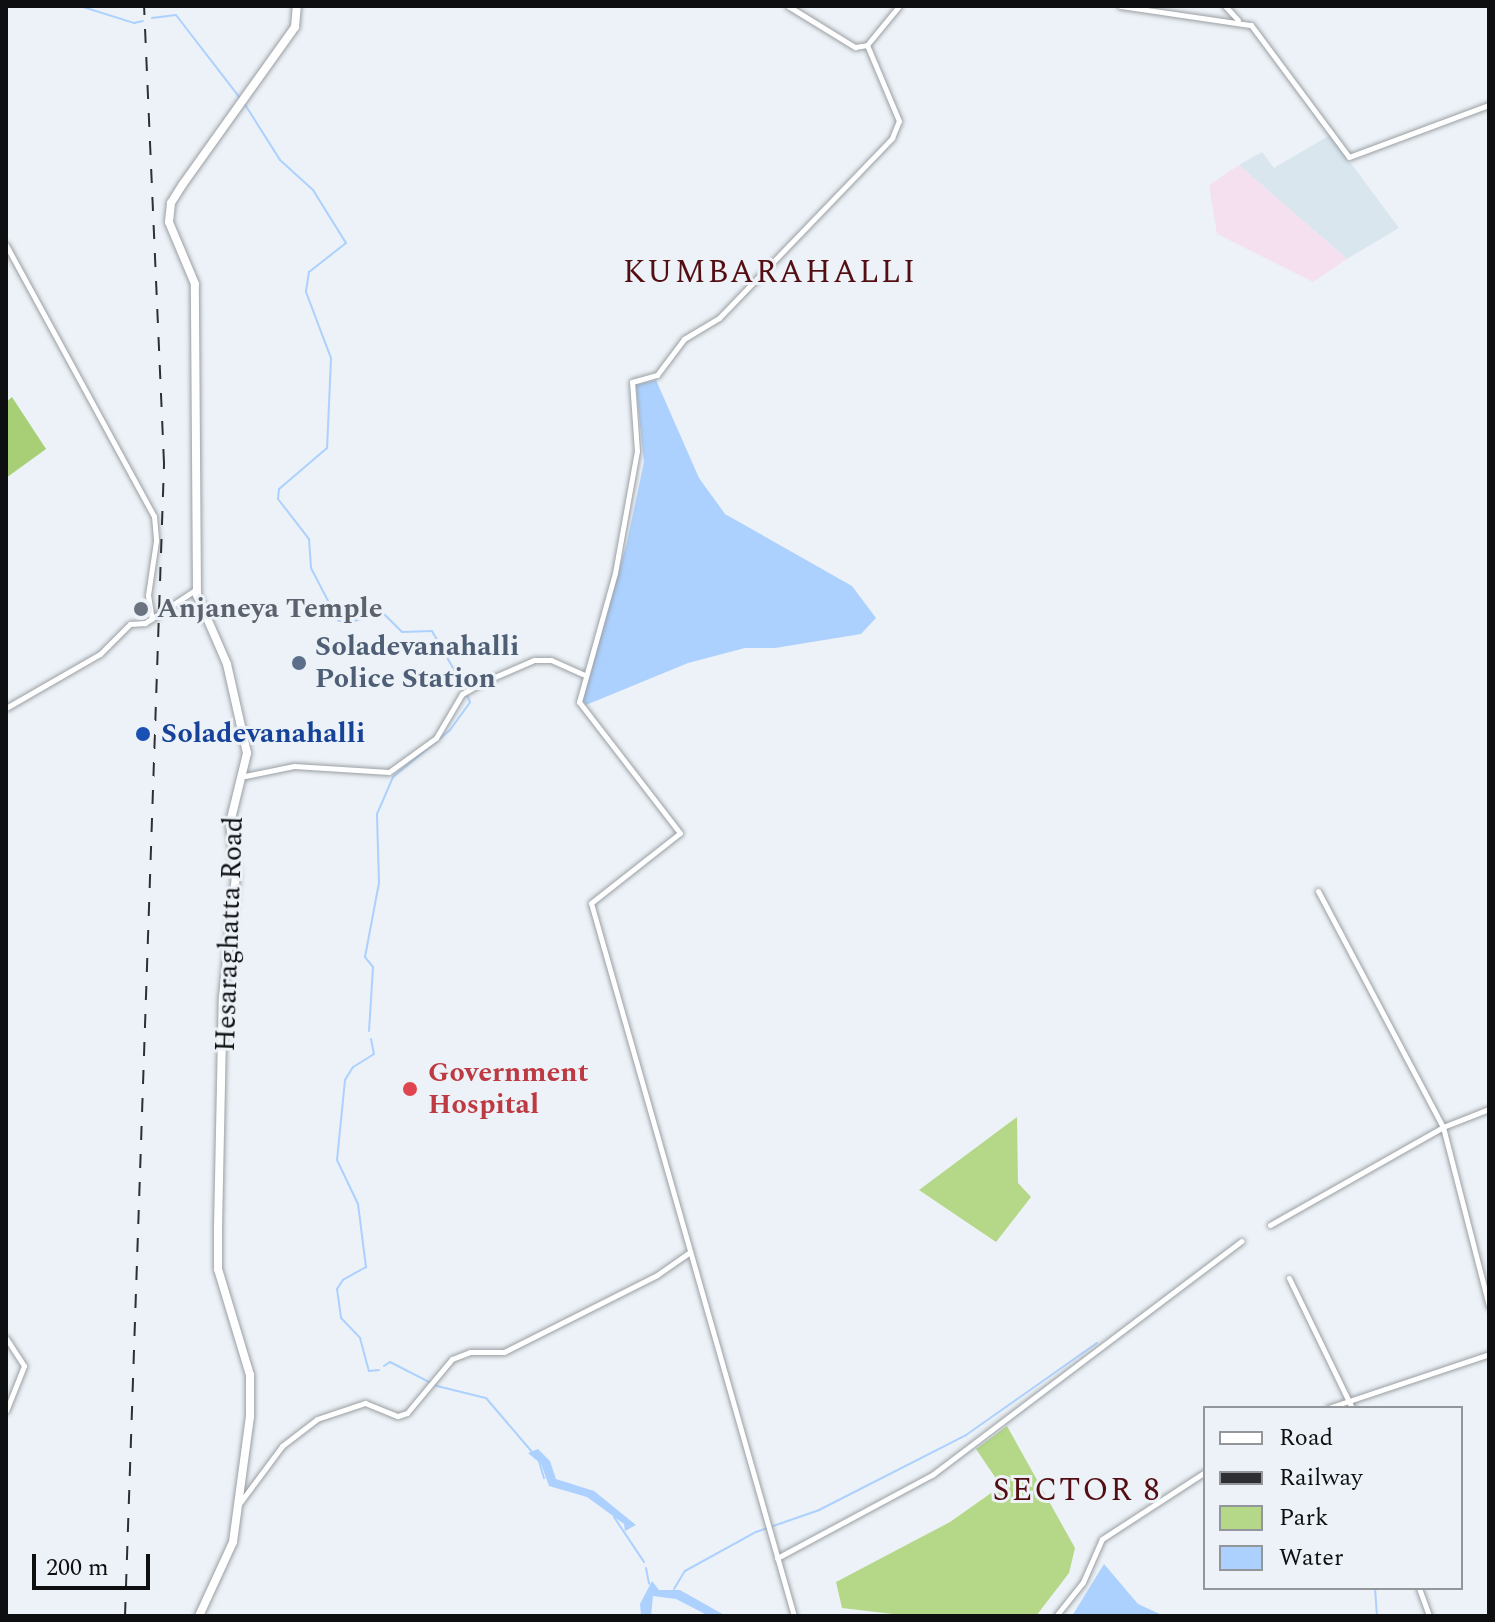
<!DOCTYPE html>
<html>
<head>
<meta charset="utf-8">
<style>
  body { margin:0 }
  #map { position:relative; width:1495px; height:1622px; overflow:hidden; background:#ecf2f7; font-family:Spectral,serif }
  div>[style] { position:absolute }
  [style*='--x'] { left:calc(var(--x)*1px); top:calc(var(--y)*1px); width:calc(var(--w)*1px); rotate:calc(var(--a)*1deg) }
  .built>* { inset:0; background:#d9e6ee }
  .industrial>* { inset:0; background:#f5e0f0 }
  .green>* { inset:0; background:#b4d887 }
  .forest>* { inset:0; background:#a8cf76 }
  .water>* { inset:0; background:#add1fe }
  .stream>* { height:2px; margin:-1px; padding:0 1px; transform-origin:1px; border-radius:1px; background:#add1fe }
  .roads { filter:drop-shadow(0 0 2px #9a9fa3) drop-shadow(0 0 2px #9a9fa3) }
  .tertiary>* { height:5px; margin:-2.5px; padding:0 2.5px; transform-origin:2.5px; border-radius:2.5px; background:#fff }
  .primary>* { height:8px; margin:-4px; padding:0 4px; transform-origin:4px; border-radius:4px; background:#fff }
  .rail>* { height:2px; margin-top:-1px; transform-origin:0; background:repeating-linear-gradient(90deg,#2d2f32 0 14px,transparent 0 28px) }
  .dots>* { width:22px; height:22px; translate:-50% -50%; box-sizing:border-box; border:4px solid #ecf2f7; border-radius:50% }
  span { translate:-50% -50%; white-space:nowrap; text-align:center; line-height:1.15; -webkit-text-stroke:6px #ecf2f7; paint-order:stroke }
  .worship-label { font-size:28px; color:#5b616d; font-weight:700 }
  .left { translate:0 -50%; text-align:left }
  .service-label { font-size:28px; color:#4e5e75; font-weight:700 }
  .transit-label { font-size:28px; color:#164399; font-weight:700 }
  .street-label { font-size:28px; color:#0d0f11 }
  .health-label { font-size:28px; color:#be3a42; font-weight:700 }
  .quarter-label { font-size:32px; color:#530e14; letter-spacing:2px }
  .frame { position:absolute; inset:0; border:8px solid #0d0f11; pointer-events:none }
  .legend { position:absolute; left:1203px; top:1406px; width:260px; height:184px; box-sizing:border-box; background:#ecf2f7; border:2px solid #93979b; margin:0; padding:10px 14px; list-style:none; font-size:24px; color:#0d0f11 }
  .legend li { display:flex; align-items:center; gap:16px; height:40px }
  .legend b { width:40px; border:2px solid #93979b }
  .scale { position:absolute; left:32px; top:1554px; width:118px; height:36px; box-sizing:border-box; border:4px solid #0d0f11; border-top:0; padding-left:10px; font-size:24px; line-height:28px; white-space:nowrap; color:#0d0f11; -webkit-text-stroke:6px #ecf2f7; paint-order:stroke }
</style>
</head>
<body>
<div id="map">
  <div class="built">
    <div style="clip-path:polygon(1330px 135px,1399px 228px,1347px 259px,1239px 165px,1262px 152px,1274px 168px)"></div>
  </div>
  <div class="industrial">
    <div style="clip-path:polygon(1239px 165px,1347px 259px,1313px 282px,1217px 234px,1209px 185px)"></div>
  </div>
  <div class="green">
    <div style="clip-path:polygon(1017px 1117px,1018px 1183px,1031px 1197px,996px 1242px,919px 1190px)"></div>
    <div style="clip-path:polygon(1007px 1426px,1075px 1548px,1069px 1573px,1036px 1616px,910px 1616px,842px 1608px,836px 1582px,950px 1522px,1001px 1486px,976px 1449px)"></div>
  </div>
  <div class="forest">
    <div style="clip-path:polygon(12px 397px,46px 449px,6px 478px,6px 402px)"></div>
  </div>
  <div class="water">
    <div style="clip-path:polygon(656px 380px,699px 478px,725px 514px,852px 586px,876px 618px,861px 634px,775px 648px,745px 648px,688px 663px,586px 705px,582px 699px,627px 542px,644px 462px,636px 385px)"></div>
    <div style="clip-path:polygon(538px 1449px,550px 1461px,556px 1479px,594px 1491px,636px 1525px,625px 1531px,624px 1524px,587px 1497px,549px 1486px,541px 1464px,528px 1453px)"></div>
    <div style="clip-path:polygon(1104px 1564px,1138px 1604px,1164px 1616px,1072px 1616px)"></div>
    <div style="clip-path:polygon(652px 1581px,659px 1590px,680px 1590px,726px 1616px,709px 1616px,676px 1599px,653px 1596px,651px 1616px,641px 1616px,640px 1604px)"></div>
  </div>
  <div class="stream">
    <div style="--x:80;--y:6;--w:57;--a:17.5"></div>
    <div style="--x:134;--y:23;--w:9;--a:-13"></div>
    <div style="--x:152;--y:18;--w:24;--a:-7"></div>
    <div style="--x:176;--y:15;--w:105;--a:52.4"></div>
    <div style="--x:244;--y:103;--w:67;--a:57.7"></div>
    <div style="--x:280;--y:160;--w:45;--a:42.3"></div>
    <div style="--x:313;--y:190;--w:62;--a:58.1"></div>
    <div style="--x:346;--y:243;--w:47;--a:141.9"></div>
    <div style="--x:309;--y:272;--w:20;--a:99"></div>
    <div style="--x:306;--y:292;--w:71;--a:69.3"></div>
    <div style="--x:331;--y:358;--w:90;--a:92.5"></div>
    <div style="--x:327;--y:448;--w:63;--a:139.5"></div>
    <div style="--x:279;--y:489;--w:10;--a:96"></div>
    <div style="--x:278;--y:499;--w:51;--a:52.2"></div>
    <div style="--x:309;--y:539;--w:29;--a:86"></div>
    <div style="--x:311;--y:568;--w:59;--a:62.6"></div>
    <div style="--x:338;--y:620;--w:8;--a:30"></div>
    <div style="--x:345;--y:624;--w:39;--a:-18"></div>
    <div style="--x:382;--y:612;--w:28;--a:45"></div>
    <div style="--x:402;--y:632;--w:30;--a:-2"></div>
    <div style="--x:432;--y:631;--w:67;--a:60.4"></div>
    <div style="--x:369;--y:1031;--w:64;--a:-86.4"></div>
    <div style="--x:373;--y:967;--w:13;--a:-129"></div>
    <div style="--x:365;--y:957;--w:75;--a:-79.3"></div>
    <div style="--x:379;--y:883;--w:69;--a:-91.7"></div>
    <div style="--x:377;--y:814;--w:40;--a:-66.6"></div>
    <div style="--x:393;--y:777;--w:74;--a:-39.5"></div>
    <div style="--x:450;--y:730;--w:34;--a:-54"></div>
    <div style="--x:470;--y:702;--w:8;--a:-113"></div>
    <div style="--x:371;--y:1039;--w:15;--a:79"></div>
    <div style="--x:374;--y:1054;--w:25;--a:148"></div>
    <div style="--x:353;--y:1067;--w:15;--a:122"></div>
    <div style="--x:345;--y:1080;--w:80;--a:95.7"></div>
    <div style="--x:337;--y:1160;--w:49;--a:64.5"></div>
    <div style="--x:358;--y:1204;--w:64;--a:82.8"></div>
    <div style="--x:366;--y:1267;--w:26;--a:151"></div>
    <div style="--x:343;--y:1280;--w:11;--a:124"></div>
    <div style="--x:337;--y:1289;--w:29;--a:82"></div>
    <div style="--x:341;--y:1318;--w:28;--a:46"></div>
    <div style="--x:360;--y:1338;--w:34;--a:75"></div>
    <div style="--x:369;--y:1371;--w:10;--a:-6"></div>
    <div style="--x:384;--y:1366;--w:7;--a:-34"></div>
    <div style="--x:390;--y:1362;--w:53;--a:27.1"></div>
    <div style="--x:437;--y:1386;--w:50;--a:13.8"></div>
    <div style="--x:486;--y:1398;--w:72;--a:49.5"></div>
    <div style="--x:539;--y:1461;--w:18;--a:74"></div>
    <div style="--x:614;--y:1517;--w:54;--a:56.3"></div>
    <div style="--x:646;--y:1568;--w:16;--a:79"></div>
    <div style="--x:1375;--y:1588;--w:28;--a:86"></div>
    <div style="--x:674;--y:1589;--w:21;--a:-59"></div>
    <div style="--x:685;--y:1571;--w:81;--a:-28.8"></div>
    <div style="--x:756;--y:1532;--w:67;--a:-19.2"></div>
    <div style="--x:819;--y:1510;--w:165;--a:-27"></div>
    <div style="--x:966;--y:1435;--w:160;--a:-35.1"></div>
  </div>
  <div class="roads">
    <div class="tertiary">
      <div style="--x:788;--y:6;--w:79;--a:31.5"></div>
      <div style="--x:855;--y:47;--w:12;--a:-9"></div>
      <div style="--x:867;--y:45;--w:50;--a:-50.6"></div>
      <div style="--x:1120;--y:6;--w:132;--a:8.3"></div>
      <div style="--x:1251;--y:25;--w:164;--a:53.4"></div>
      <div style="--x:1349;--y:157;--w:149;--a:-20.4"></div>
      <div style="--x:1225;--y:6;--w:19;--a:47"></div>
      <div style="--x:6;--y:245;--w:309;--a:61.4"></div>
      <div style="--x:154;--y:516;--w:25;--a:85"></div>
      <div style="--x:156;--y:541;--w:55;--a:98.4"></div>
      <div style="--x:148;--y:595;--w:24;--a:81"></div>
      <div style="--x:6;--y:708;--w:108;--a:-29.9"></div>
      <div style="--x:100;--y:654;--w:42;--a:-45"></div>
      <div style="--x:130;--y:624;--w:15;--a:-4"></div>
      <div style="--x:145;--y:623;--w:60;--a:-33.4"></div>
      <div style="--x:245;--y:776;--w:50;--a:-11.5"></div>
      <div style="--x:294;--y:766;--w:95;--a:3.6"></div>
      <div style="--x:389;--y:772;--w:58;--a:-35.9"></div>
      <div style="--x:436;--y:738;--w:51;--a:-59.4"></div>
      <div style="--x:462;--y:694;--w:22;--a:-30"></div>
      <div style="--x:481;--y:683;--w:58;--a:-23.5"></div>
      <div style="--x:534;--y:660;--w:17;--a:0"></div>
      <div style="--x:551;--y:660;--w:35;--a:24"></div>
      <div style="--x:1318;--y:891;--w:267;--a:62.1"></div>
      <div style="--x:1443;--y:1127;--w:185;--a:75.6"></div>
      <div style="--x:1270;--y:1225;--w:199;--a:-29.5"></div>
      <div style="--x:1443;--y:1127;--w:49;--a:-21.4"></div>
      <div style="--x:1289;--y:1278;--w:144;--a:64.1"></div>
      <div style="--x:6;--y:1338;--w:33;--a:57"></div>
      <div style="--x:24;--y:1366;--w:48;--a:111.8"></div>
      <div style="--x:1328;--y:1408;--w:170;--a:-18.5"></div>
      <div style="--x:239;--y:1504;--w:72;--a:-53.4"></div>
      <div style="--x:282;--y:1446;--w:44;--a:-37.6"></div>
      <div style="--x:317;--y:1419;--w:51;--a:-18.4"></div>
      <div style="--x:365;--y:1403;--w:35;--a:22"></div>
      <div style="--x:398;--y:1416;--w:9;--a:-18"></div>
      <div style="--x:407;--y:1413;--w:70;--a:-50.2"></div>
      <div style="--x:452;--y:1359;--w:19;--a:-21"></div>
      <div style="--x:470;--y:1352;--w:34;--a:0"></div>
      <div style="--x:504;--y:1352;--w:171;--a:-26.7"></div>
      <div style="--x:657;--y:1275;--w:40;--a:-34.9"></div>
      <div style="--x:777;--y:1558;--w:176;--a:-28.2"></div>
      <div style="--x:932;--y:1475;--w:388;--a:-37.1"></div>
      <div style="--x:1419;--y:1588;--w:30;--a:70"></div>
      <div style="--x:794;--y:1616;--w:741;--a:-105.89"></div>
      <div style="--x:591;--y:903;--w:113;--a:-38.2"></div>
      <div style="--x:680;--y:833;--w:165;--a:-127.6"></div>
      <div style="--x:579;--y:702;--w:134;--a:-74.4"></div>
      <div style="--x:615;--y:573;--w:124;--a:-79.8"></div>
      <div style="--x:637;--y:451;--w:69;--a:-94.1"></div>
      <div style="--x:632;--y:382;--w:26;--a:-16"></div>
      <div style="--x:657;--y:375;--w:45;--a:-53.1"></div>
      <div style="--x:684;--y:339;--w:41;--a:-31"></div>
      <div style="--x:719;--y:318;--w:250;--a:-46.1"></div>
      <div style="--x:892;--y:138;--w:18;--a:-68"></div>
      <div style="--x:899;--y:121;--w:82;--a:-112.8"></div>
      <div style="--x:1056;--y:1616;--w:43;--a:-51.5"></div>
      <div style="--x:1083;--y:1582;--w:47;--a:-66.2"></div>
      <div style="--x:1102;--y:1539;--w:123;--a:-33"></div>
    </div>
    <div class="primary">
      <div style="--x:199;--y:1616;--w:81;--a:-65.3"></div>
      <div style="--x:233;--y:1542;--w:126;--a:-82.3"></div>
      <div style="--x:250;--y:1417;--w:42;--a:-90"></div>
      <div style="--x:250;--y:1375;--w:111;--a:-106.8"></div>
      <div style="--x:218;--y:1269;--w:42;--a:-90"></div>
      <div style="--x:218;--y:1227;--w:230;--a:-88.8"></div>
      <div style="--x:223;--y:997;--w:123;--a:-83.9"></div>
      <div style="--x:236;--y:875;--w:52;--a:-96.6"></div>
      <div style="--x:230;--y:823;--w:72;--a:-76.3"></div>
      <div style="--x:247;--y:753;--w:91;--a:-102.7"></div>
      <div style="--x:227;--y:664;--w:75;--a:-113.5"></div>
      <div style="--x:197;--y:595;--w:311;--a:-90.4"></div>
      <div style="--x:195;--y:284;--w:67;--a:-112.8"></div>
      <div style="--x:169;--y:222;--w:19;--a:-84"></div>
      <div style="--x:171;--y:203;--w:22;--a:-58"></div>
      <div style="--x:183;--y:184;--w:193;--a:-54.5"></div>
      <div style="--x:295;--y:27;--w:21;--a:-85"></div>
    </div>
  </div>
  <div class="rail">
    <div style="--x:125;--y:1616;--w:1154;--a:-88.06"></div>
    <div style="--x:164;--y:463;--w:457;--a:-92.5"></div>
  </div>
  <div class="dots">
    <div style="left:141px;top:609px;background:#6b7280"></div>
    <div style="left:299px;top:663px;background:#5c6f8a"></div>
    <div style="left:143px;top:734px;background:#1a4fb4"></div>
    <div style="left:410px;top:1089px;background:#e0444e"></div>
  </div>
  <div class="worship-label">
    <span class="left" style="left:157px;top:609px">Anjaneya Temple</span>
  </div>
  <div class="service-label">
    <span class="left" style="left:315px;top:663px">Soladevanahalli<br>Police Station</span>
  </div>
  <div class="transit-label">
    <span class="left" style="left:161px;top:734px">Soladevanahalli</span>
  </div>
  <div class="street-label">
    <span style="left:230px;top:934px;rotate:-88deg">Hesaraghatta Road</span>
  </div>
  <div class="health-label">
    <span class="left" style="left:428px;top:1089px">Government<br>Hospital</span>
  </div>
  <div class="quarter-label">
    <span style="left:770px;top:273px">KUMBARAHALLI</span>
    <span style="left:1077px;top:1491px">SECTOR 8</span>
  </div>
  <div class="frame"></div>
  <ul class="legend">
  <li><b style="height:10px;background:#fff"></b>Road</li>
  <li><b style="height:10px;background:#2d2f32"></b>Railway</li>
  <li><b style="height:22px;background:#b4d887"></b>Park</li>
  <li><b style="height:22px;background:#add1fe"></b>Water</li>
  </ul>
  <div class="scale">200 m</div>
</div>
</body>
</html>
